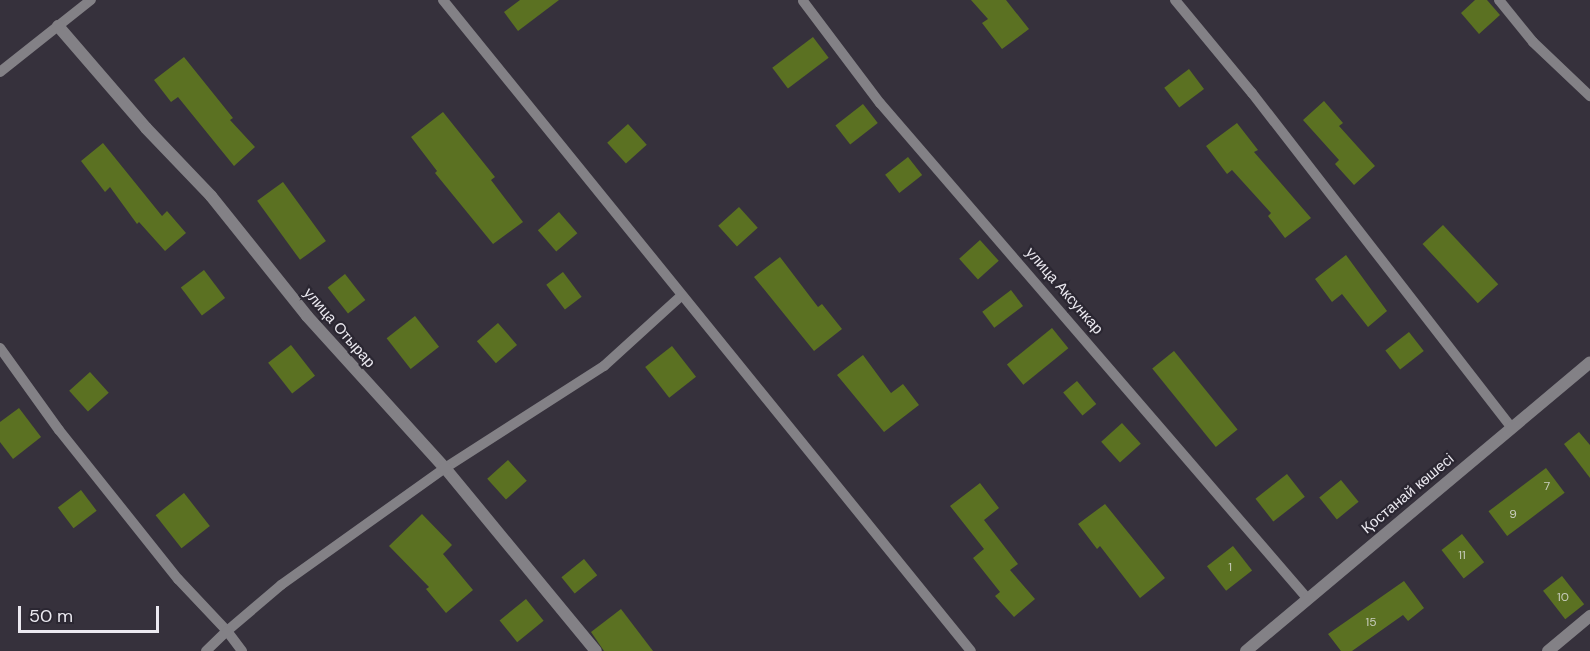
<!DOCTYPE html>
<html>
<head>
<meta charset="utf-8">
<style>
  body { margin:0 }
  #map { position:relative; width:1590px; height:651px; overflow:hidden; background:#36313c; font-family:"DM Sans",sans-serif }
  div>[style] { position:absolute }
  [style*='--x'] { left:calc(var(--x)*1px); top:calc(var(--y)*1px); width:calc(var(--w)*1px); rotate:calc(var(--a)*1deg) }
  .building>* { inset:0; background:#5b7122; transform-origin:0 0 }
  .lane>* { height:10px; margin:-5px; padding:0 5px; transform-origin:5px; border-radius:5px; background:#838186 }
  .street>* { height:12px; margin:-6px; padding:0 6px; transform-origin:6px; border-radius:6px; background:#838186 }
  span { translate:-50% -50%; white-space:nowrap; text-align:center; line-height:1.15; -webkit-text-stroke:4.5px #2b2732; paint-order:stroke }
  .number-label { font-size:12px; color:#c8ccbd }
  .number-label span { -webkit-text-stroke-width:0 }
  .street-label { font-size:15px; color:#eceaf1 }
  .scale { position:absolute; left:18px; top:606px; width:141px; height:27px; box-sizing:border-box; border:3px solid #eceaf1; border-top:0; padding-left:8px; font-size:18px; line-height:21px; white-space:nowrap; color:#eceaf1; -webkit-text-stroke:4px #2b2732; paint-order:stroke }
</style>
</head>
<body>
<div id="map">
  <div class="building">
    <div style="clip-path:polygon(520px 0,559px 0,518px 31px,504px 12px)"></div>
    <div style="clip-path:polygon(971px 0,1006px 0,1029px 29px,1002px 49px,982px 23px,988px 19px)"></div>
    <div style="clip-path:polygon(1475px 0,1487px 0,1500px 15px,1479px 34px,1461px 13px)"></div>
    <div style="left:813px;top:37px;width:26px;height:51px;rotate:53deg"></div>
    <div style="clip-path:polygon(184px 57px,233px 118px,230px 120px,255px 147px,234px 166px,178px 97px,171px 102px,154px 80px)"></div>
    <div style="left:1189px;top:69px;width:25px;height:31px;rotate:53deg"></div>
    <div style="clip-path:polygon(1324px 101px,1343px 123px,1339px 126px,1375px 166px,1354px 185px,1335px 164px,1339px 160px,1303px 120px)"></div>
    <div style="left:863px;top:104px;width:24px;height:35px;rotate:52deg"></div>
    <div style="clip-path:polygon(443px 112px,495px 177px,491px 180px,523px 222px,493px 244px,435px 173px,437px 171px,411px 137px)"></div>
    <div style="clip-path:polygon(1237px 123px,1258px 150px,1254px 152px,1311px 218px,1285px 238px,1268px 216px,1271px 213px,1232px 170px,1227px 174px,1206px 146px)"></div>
    <div style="left:628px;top:124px;width:28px;height:28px;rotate:48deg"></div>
    <div style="clip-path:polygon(103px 143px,162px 216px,167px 211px,186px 233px,165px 251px,139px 222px,137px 224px,110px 187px,105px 192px,81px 161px)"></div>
    <div style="left:908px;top:157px;width:23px;height:29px;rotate:52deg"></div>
    <div style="left:283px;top:182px;width:73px;height:32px;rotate:54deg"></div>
    <div style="left:739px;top:207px;width:28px;height:28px;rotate:48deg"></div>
    <div style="left:559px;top:212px;width:28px;height:28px;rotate:49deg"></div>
    <div style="left:1443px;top:225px;width:81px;height:28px;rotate:47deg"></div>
    <div style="left:980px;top:240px;width:28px;height:28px;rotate:48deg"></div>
    <div style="clip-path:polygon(1346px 255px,1387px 311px,1368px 327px,1342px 294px,1332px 302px,1315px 279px)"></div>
    <div style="clip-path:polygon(780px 257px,818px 307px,822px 304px,842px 329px,814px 351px,754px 277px)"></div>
    <div style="left:204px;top:270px;width:35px;height:29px;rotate:53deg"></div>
    <div style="left:563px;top:272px;width:31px;height:21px;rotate:53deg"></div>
    <div style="left:345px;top:274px;width:33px;height:22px;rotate:52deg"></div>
    <div style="left:1011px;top:290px;width:20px;height:36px;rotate:53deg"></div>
    <div style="left:415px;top:316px;width:39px;height:36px;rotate:52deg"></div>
    <div style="left:498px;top:323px;width:29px;height:28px;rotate:49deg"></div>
    <div style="left:1052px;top:328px;width:26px;height:58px;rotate:51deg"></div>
    <div style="left:1409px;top:332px;width:24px;height:30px;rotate:52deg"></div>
    <div style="left:291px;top:345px;width:39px;height:29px;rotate:52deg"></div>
    <div style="left:672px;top:346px;width:39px;height:34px;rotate:52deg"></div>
    <div style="left:1174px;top:351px;width:101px;height:28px;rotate:51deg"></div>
    <div style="clip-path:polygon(863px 355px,891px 393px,903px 384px,919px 405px,884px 432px,837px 375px)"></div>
    <div style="left:90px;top:372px;width:28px;height:28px;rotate:48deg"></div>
    <div style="left:1077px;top:381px;width:30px;height:18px;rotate:50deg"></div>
    <div style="clip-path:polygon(19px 408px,41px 437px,13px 459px,0 442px,0 422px)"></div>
    <div style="left:1122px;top:423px;width:28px;height:28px;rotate:48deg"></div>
    <div style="clip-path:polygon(1579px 432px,1590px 445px,1590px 478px,1564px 444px)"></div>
    <div style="left:508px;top:460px;width:28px;height:28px;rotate:48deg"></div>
    <div style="left:1546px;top:468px;width:31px;height:72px;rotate:53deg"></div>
    <div style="left:1287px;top:474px;width:29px;height:40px;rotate:52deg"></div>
    <div style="left:1341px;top:480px;width:28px;height:28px;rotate:51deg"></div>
    <div style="clip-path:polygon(980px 483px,999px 508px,984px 520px,1018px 564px,1010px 570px,1035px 599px,1014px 617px,995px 596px,1000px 592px,973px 558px,984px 549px,950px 506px)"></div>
    <div style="left:81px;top:490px;width:26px;height:29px;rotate:53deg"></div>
    <div style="left:184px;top:493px;width:42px;height:36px;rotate:52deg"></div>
    <div style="clip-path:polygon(1105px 504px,1165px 578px,1140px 598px,1100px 546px,1097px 549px,1078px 524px)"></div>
    <div style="clip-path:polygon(422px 514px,452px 545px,443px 554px,473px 590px,446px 613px,426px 589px,429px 587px,389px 546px)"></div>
    <div style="left:1462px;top:534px;width:36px;height:26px;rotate:52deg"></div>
    <div style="left:1233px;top:546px;width:31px;height:33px;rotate:52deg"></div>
    <div style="left:584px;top:559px;width:21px;height:29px;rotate:51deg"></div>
    <div style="left:1562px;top:576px;width:36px;height:24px;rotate:52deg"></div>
    <div style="clip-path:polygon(1404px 581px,1424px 608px,1408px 621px,1403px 615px,1352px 651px,1341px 651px,1328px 634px)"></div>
    <div style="left:526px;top:599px;width:28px;height:34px;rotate:51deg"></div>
    <div style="clip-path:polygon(621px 609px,653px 651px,604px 651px,591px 632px)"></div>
  </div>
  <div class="lane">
    <div style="--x:443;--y:0;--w:838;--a:50.96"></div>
    <div style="--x:1175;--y:0;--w:121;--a:50.4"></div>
    <div style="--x:1252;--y:93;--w:424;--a:52.2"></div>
    <div style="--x:1499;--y:0;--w:54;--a:51"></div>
    <div style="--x:1533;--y:42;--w:79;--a:43.5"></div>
    <div style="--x:803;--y:1;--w:128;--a:53"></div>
    <div style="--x:880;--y:103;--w:654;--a:49.22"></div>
    <div style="--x:0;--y:72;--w:116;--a:-38.4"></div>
    <div style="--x:0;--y:348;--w:101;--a:54.3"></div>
    <div style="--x:59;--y:430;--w:191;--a:51.4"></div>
    <div style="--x:178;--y:579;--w:71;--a:46.7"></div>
    <div style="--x:227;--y:631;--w:71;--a:-40.4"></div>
    <div style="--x:281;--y:585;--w:201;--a:-35.5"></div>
    <div style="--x:445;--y:468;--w:189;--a:-32.7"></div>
    <div style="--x:604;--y:366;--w:105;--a:-42.3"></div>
    <div style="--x:206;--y:651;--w:29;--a:-44"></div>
    <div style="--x:227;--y:631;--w:25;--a:53"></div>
  </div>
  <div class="street">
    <div style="--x:58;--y:26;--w:135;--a:49.2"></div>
    <div style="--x:146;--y:128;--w:94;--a:46.3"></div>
    <div style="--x:211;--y:196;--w:154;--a:51.3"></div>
    <div style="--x:307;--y:316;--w:205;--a:47.8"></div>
    <div style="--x:445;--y:468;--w:237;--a:50.5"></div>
    <div style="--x:1246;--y:651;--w:449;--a:-40"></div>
    <div style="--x:1548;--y:651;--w:55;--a:-39.8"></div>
  </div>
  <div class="number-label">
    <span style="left:1547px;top:487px">7</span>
    <span style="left:1513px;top:515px">9</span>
    <span style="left:1462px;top:556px">11</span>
    <span style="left:1230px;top:568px">1</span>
    <span style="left:1563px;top:598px">10</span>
    <span style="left:1371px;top:623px">15</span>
  </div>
  <div class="street-label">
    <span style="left:1064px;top:291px;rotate:49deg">улица Аксункар</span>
    <span style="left:339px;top:328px;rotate:49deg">улица Отырар</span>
    <span style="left:1408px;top:494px;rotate:-40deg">Қостанай көшесі</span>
  </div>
  <div class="scale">50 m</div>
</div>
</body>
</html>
